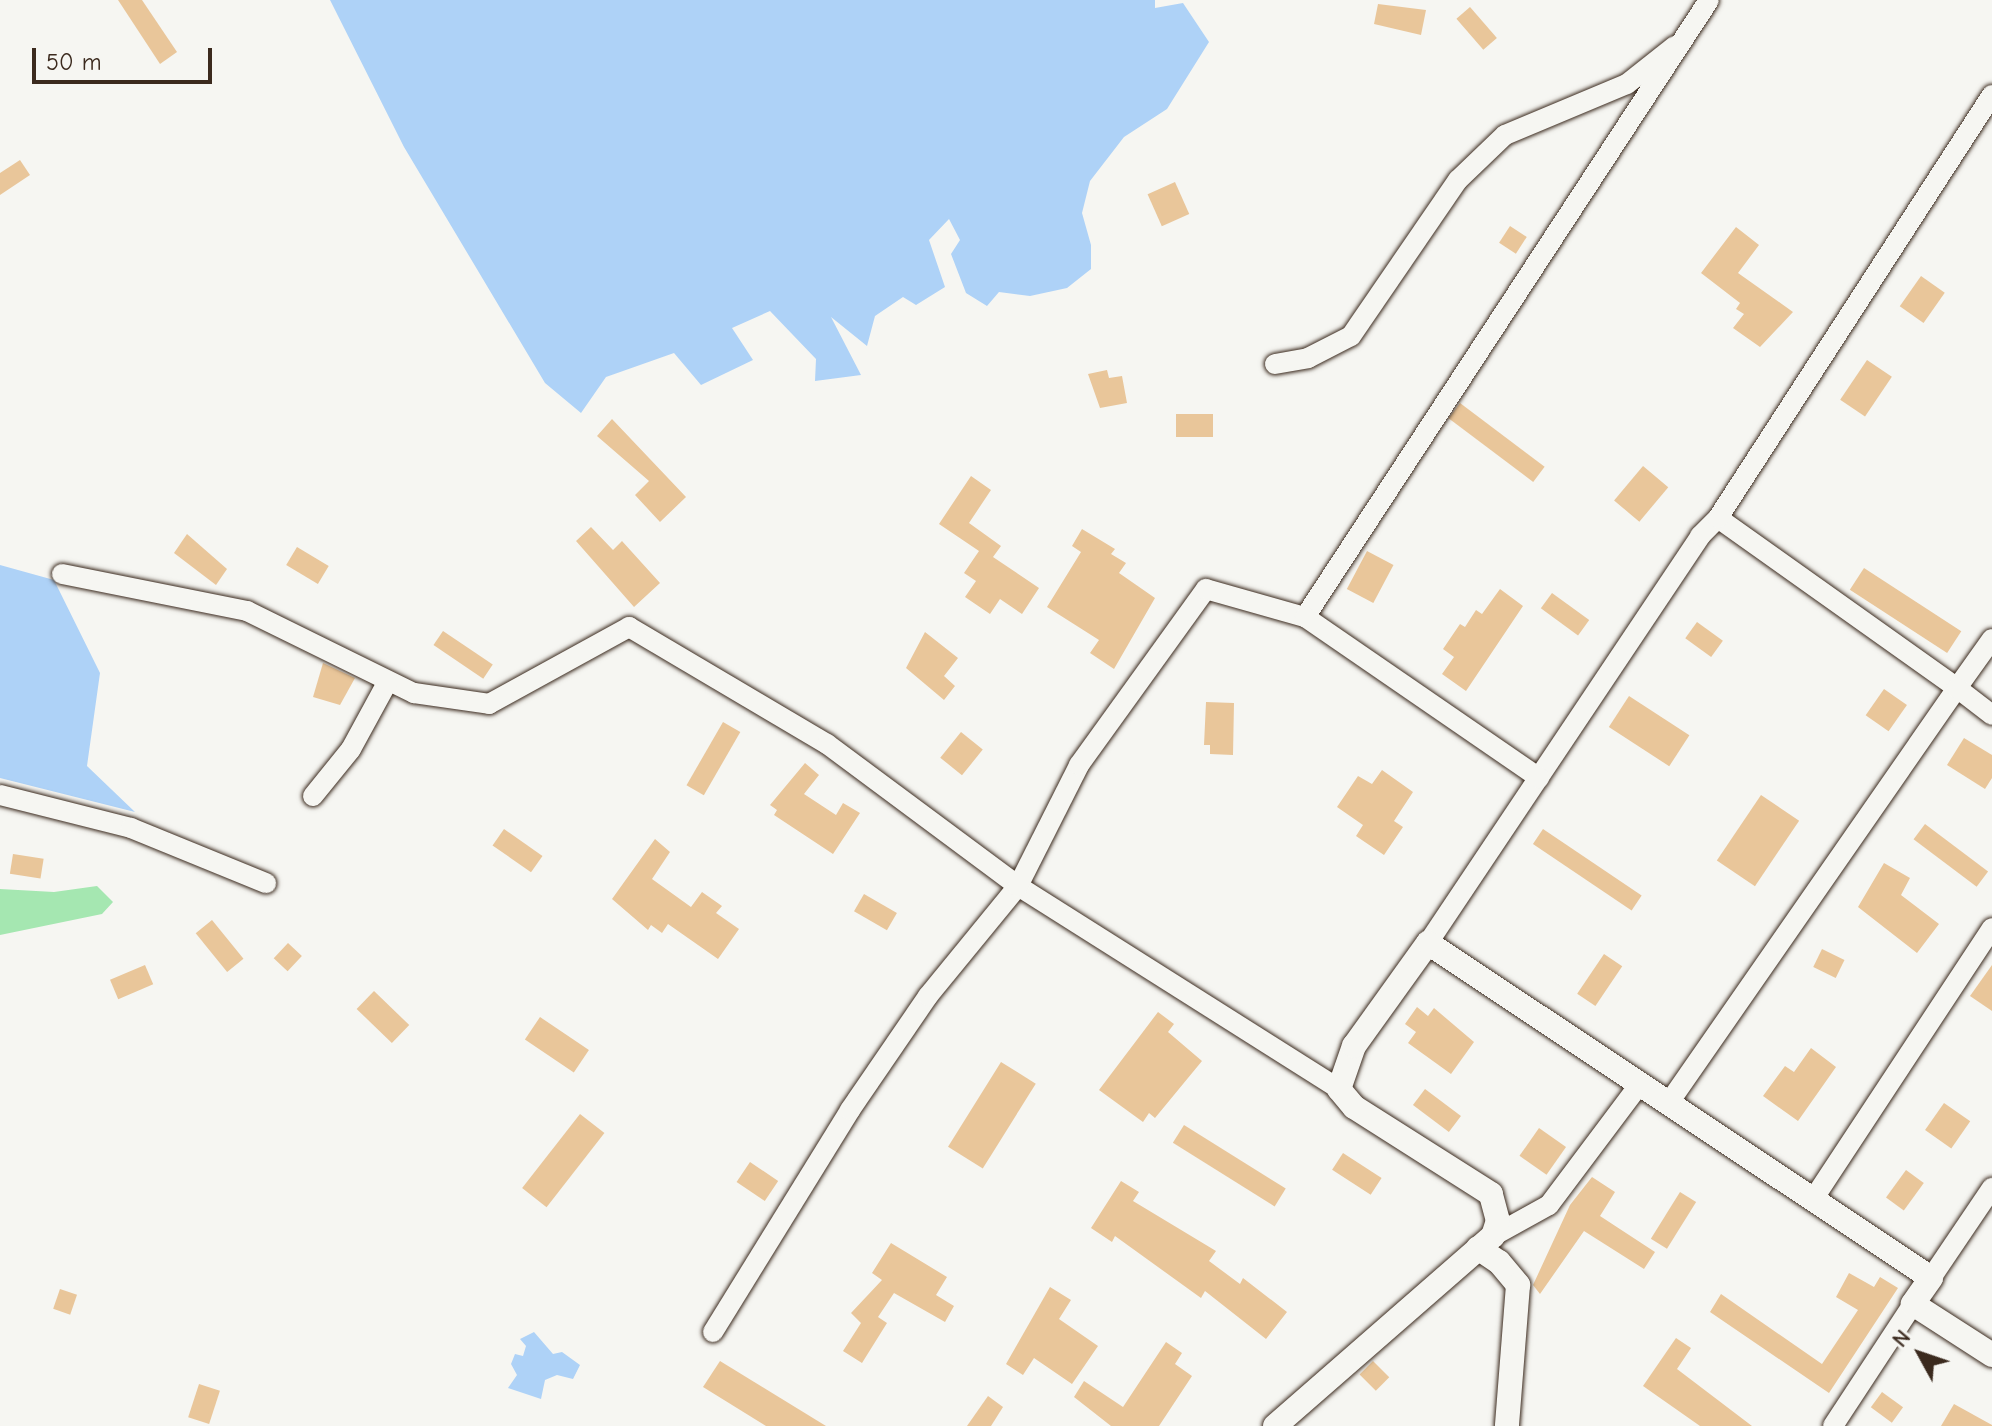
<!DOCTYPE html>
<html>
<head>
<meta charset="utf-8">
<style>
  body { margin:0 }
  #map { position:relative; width:1992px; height:1426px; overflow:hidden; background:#f6f6f2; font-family:"Comic Neue",sans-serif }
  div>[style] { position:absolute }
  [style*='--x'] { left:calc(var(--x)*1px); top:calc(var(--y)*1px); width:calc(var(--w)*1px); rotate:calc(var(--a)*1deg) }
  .green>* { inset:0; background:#a5e7b1 }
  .water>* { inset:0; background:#aed2f7 }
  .building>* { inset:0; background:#e9c69a; transform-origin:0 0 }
  .roads { filter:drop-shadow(0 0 2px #3b2a1e) drop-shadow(0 0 2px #3b2a1e) }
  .minor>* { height:20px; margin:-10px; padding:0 10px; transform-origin:10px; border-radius:10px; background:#f6f6f2 }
  .tertiary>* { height:24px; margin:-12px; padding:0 12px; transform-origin:12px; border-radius:12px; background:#f6f6f2 }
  span { translate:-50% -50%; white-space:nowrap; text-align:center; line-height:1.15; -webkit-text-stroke:6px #f6f6f2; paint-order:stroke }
  .north { position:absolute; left:1880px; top:1314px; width:80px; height:80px; -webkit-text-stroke:6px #f6f6f2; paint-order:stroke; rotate:310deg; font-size:22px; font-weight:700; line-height:32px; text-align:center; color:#3b2a1e }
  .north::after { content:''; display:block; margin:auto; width:28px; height:36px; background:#3b2a1e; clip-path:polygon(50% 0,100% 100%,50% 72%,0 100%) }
  .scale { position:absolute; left:32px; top:48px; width:180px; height:36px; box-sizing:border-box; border:4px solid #3b2a1e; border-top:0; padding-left:10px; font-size:24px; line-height:28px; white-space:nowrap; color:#3b2a1e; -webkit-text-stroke:6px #f6f6f2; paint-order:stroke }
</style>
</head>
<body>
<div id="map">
  <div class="green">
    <div style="clip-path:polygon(97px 886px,113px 902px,102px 914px,0 935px,0 889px,54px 892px)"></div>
  </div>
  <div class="water">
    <div style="clip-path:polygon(330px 0,1155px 0,1155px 8px,1183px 3px,1209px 42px,1167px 109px,1124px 137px,1090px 181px,1082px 213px,1091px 245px,1091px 269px,1067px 288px,1030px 296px,999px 292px,987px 306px,966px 293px,951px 254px,960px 240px,949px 219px,929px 240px,945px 287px,916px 305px,903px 297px,875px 316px,867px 346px,831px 317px,861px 375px,815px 381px,816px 359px,770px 311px,732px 328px,753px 360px,701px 385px,674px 353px,606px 377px,581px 413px,545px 383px,404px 147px)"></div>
    <div style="clip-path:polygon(0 565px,54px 580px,100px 673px,87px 766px,135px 812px,0 778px)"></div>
    <div style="clip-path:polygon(534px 1332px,553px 1354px,562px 1352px,580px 1365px,573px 1379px,557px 1375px,545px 1380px,541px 1399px,508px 1388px,517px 1375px,511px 1364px,515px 1354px,523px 1356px,526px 1346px,520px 1339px)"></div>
  </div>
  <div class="building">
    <div style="clip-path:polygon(118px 0,142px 0,177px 52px,160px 64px)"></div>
    <div style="clip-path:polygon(1378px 4px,1426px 10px,1421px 35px,1374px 24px)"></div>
    <div style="left:1470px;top:7px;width:41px;height:18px;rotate:49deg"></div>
    <div style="clip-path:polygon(20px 160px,30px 175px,0 195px,0 173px)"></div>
    <div style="left:1175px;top:182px;width:35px;height:30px;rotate:66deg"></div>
    <div style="left:1510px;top:226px;width:20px;height:20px;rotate:33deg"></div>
    <div style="clip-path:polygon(1736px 227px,1759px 245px,1738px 273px,1793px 312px,1760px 347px,1733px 328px,1744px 314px,1736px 309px,1740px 303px,1701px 273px)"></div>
    <div style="left:1921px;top:276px;width:29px;height:37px;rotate:35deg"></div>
    <div style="left:1867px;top:360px;width:30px;height:48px;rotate:34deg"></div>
    <div style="clip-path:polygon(1107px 370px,1109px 378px,1122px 376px,1127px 403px,1100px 408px,1088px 374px)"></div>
    <div style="left:1460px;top:403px;width:106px;height:19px;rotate:37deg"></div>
    <div style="left:1213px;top:414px;width:23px;height:37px;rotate:90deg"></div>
    <div style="clip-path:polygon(612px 419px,686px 497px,660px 522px,635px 495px,649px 481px,597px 436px)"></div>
    <div style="left:1643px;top:466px;width:33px;height:45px;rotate:40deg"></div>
    <div style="clip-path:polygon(971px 476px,991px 490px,969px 523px,1001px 546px,993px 557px,1039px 588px,1022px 614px,1000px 599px,990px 614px,965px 597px,976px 581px,964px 573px,979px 551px,939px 524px)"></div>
    <div style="clip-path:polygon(591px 527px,613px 550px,622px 541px,660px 583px,634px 607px,576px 541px)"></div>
    <div style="clip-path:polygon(1082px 529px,1115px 549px,1111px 554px,1126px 563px,1119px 573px,1155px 598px,1114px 669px,1090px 653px,1099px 640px,1047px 607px,1081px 552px,1072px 546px)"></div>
    <div style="clip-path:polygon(187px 534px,227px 569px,216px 585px,174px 553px)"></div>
    <div style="left:297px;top:547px;width:37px;height:21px;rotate:31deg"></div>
    <div style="left:1367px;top:551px;width:30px;height:43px;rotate:28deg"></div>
    <div style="left:1864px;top:568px;width:116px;height:26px;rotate:33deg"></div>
    <div style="clip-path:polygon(1500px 589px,1523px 606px,1466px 691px,1442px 674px,1454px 657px,1443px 649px,1460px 624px,1465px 627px,1476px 610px,1482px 614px)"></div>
    <div style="left:1552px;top:593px;width:46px;height:19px;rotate:36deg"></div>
    <div style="left:1697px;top:622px;width:32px;height:20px;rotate:36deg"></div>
    <div style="left:443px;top:631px;width:60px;height:17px;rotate:34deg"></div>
    <div style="clip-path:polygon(925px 632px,958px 658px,944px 676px,955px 686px,944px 700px,906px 668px)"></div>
    <div style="clip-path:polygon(323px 663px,355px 678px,340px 705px,313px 697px)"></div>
    <div style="left:1884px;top:689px;width:28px;height:32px;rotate:35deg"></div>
    <div style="left:1629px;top:696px;width:72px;height:37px;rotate:33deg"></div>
    <div style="clip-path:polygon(1206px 702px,1234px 703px,1233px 755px,1210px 754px,1210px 745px,1204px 745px)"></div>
    <div style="left:723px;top:722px;width:20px;height:73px;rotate:30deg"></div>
    <div style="left:961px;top:732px;width:28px;height:33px;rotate:39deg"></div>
    <div style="clip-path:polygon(1964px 738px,1992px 755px,1992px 778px,1985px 789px,1947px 765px)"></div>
    <div style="clip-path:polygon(805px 763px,819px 775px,804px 794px,836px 815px,843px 803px,860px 813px,833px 854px,774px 815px,777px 810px,770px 805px)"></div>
    <div style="clip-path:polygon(1382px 770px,1413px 792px,1394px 821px,1403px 827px,1384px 855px,1356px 836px,1363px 825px,1337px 807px,1358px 776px,1372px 784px)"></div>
    <div style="left:1761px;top:795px;width:46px;height:79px;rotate:34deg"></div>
    <div style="left:1925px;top:824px;width:79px;height:19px;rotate:37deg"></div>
    <div style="left:504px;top:829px;width:47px;height:20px;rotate:35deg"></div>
    <div style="left:1543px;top:829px;width:119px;height:18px;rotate:34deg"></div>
    <div style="clip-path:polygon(655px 839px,670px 852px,652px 879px,691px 907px,702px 892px,722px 906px,716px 913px,739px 929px,718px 959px,668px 924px,662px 933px,651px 925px,648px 930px,612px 899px)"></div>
    <div style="left:13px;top:854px;width:31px;height:20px;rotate:9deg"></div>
    <div style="clip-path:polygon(1884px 863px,1910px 878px,1901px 895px,1939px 924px,1917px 953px,1858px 907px)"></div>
    <div style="left:864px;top:894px;width:38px;height:20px;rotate:30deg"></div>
    <div style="left:212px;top:920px;width:50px;height:21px;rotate:51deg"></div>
    <div style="left:288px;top:943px;width:19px;height:21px;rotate:43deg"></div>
    <div style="left:1822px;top:949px;width:25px;height:20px;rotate:26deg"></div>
    <div style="left:1604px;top:954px;width:22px;height:48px;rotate:34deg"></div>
    <div style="left:145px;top:965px;width:21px;height:38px;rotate:67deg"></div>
    <div style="clip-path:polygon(1992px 965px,1992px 1011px,1970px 996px)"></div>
    <div style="left:374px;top:991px;width:49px;height:25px;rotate:44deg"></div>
    <div style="clip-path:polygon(1417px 1007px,1428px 1016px,1434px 1008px,1474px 1042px,1451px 1074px,1408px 1043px,1416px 1032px,1405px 1024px)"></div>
    <div style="clip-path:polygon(1158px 1012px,1174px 1024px,1168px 1032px,1202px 1061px,1155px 1118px,1149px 1113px,1143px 1122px,1099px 1090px)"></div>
    <div style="left:540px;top:1017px;width:59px;height:27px;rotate:34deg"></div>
    <div style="clip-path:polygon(1811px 1048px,1836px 1067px,1798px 1121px,1763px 1096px,1785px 1066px,1794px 1072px)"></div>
    <div style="left:1001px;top:1062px;width:41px;height:100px;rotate:32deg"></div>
    <div style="left:1425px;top:1089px;width:45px;height:20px;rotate:37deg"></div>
    <div style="left:1944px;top:1103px;width:32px;height:33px;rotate:35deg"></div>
    <div style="left:580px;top:1114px;width:31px;height:94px;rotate:38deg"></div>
    <div style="left:1184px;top:1125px;width:120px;height:21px;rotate:32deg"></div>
    <div style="left:1539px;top:1128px;width:33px;height:34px;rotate:35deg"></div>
    <div style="left:1343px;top:1153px;width:46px;height:20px;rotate:33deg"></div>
    <div style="left:750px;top:1162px;width:34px;height:24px;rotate:34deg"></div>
    <div style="left:1906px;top:1170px;width:22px;height:34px;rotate:36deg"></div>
    <div style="clip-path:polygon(1592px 1177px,1615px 1192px,1600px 1216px,1655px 1252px,1644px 1269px,1584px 1231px,1540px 1294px,1533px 1285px,1570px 1205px)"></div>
    <div style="clip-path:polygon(1121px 1181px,1139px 1192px,1133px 1201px,1216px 1251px,1209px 1261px,1240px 1284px,1243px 1278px,1287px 1312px,1266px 1339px,1205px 1291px,1201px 1298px,1115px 1236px,1112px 1242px,1091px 1228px)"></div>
    <div style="left:1680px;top:1192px;width:19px;height:55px;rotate:32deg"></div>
    <div style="clip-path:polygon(891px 1243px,947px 1277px,936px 1295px,954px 1306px,945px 1322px,894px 1293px,878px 1317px,887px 1323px,862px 1363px,843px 1351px,861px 1323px,851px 1313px,882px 1280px,872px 1273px)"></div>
    <div style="clip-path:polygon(1849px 1273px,1874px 1287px,1880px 1277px,1898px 1288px,1829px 1393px,1710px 1312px,1721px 1294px,1822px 1364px,1858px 1310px,1836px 1297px)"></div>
    <div style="clip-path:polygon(1050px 1287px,1071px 1300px,1059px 1319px,1098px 1346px,1072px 1384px,1034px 1358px,1023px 1375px,1006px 1364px)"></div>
    <div style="left:60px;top:1289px;width:18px;height:21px;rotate:19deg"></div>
    <div style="clip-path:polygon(1676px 1338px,1691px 1348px,1677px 1369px,1752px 1426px,1700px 1426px,1643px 1386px)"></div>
    <div style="clip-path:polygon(1166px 1342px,1182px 1353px,1175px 1364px,1192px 1376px,1159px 1426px,1111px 1426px,1074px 1397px,1084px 1381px,1123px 1407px)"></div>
    <div style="clip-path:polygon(720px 1361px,826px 1426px,766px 1426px,703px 1387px)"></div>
    <div style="left:1373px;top:1361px;width:23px;height:19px;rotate:45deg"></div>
    <div style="left:199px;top:1384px;width:22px;height:35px;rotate:18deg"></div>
    <div style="left:1882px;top:1392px;width:26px;height:19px;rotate:36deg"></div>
    <div style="clip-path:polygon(988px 1396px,1003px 1407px,991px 1426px,967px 1426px)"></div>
    <div style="clip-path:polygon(1954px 1404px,1992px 1425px,1992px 1426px,1941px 1426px)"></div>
  </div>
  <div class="roads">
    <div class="minor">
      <div style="--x:1275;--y:364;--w:34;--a:-10"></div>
      <div style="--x:1308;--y:358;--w:48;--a:-27.1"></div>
      <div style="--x:1351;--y:336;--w:189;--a:-55.6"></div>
      <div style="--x:1458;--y:180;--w:65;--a:-43.8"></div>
      <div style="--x:1505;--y:135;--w:132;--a:-22.7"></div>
      <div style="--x:1627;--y:84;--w:61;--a:-38.4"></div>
      <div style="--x:1718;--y:518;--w:293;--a:35.4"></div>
      <div style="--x:1957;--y:688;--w:60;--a:-54.5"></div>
      <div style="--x:62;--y:574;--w:189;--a:11.3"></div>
      <div style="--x:247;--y:611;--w:186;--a:26.2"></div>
      <div style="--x:414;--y:693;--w:76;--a:8.3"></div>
      <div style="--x:489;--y:704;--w:160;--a:-28.8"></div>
      <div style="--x:629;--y:627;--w:230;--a:30.6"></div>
      <div style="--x:827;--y:744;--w:238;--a:36.6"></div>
      <div style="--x:1018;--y:886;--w:380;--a:32.3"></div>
      <div style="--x:1305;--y:617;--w:737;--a:-56.78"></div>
      <div style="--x:0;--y:795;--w:135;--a:14.1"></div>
      <div style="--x:131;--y:828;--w:146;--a:22.2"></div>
      <div style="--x:313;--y:796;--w:60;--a:-51"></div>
      <div style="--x:351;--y:749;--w:75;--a:-61.4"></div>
      <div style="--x:1428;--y:943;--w:490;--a:-56.2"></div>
      <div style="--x:1700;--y:536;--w:25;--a:-45"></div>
      <div style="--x:1718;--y:518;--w:504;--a:-57.07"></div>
      <div style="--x:1668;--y:1104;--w:507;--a:-55.21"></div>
      <div style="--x:1957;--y:688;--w:44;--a:37.6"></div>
      <div style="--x:1814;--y:1198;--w:323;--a:-56.6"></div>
      <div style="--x:1493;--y:1236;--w:64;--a:-29"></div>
      <div style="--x:1549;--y:1205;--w:150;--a:-53.1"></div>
      <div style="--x:1931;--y:1278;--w:109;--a:-55.9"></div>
      <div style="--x:713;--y:1332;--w:261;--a:-58.3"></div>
      <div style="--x:850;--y:1110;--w:138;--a:-55.6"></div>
      <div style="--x:928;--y:996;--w:142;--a:-50.7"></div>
      <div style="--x:1018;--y:886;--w:136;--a:-63.2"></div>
      <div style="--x:1079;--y:765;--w:217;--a:-54.2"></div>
      <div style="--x:1206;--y:589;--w:103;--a:15.8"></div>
      <div style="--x:1305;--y:617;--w:284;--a:34.5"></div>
      <div style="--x:1833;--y:1426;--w:146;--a:-56.7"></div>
    </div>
    <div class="tertiary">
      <div style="--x:1478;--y:1248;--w:25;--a:34"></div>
      <div style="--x:1499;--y:1262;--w:30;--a:50"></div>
      <div style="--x:1518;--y:1285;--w:141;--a:94.5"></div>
      <div style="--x:1275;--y:1426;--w:289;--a:-41.1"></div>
      <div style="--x:1493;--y:1236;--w:16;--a:-72"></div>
      <div style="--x:1498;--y:1221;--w:28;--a:-105"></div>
      <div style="--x:1491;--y:1194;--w:162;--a:-147.6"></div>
      <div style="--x:1354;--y:1107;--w:23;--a:-130"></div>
      <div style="--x:1339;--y:1089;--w:46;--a:-70.8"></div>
      <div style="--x:1354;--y:1046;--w:127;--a:-54.3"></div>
      <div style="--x:1428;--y:943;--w:604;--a:33.66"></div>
      <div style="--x:1931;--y:1278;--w:32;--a:125"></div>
      <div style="--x:1913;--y:1304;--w:94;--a:32.8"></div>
    </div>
  </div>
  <div class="north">N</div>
  <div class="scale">50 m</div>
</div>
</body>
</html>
